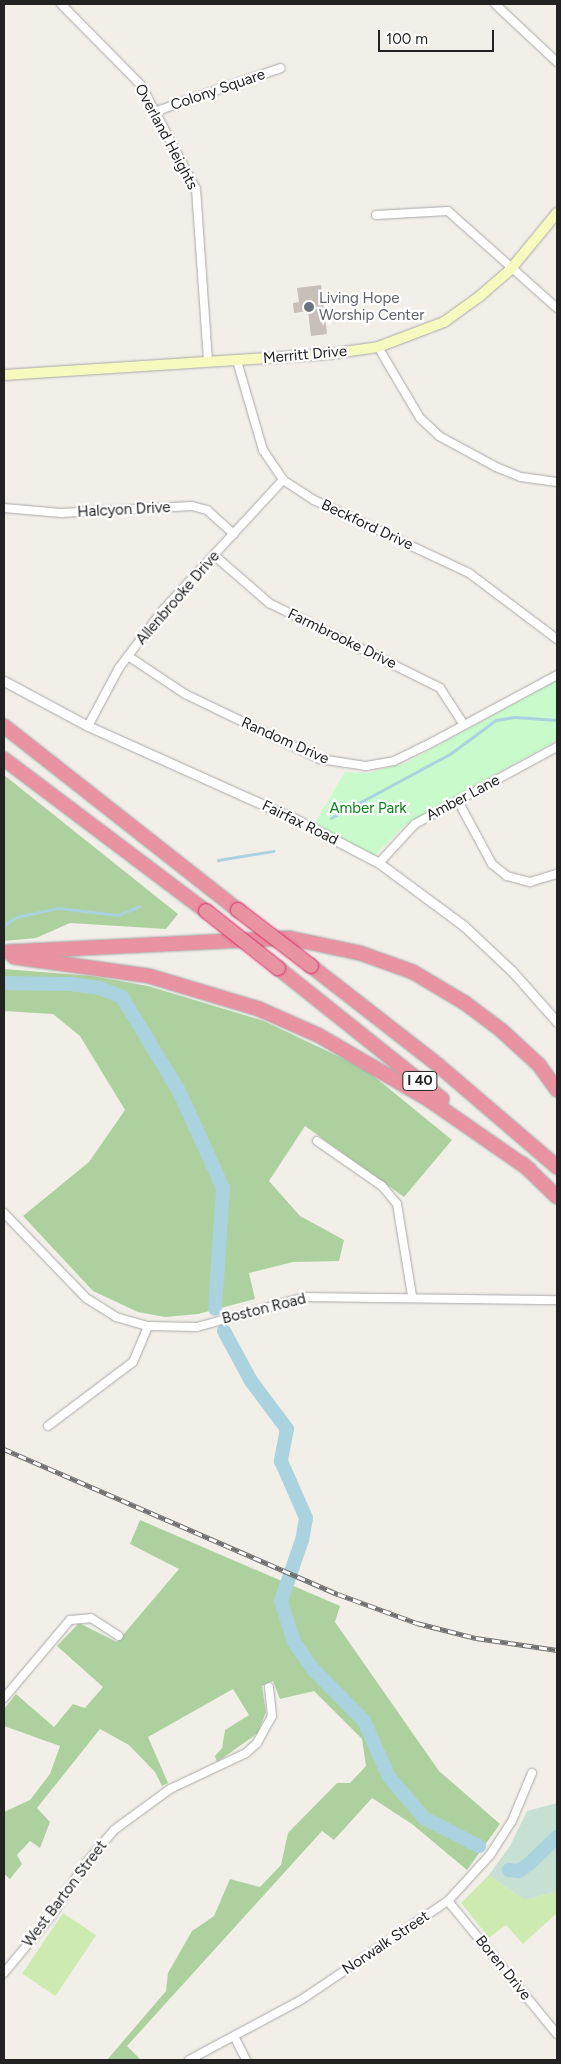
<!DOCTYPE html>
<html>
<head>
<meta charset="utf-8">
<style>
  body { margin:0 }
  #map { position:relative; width:561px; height:2064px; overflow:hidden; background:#f2efe9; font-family:Figtree,sans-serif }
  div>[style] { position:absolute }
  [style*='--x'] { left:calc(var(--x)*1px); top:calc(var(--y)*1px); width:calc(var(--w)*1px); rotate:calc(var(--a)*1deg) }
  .grass>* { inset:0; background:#cdebb0; transform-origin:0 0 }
  .forest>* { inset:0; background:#add19e }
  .wetland>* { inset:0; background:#c6e0d4 }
  .park>* { inset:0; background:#c8facc }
  .stream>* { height:2.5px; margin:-1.25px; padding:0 1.25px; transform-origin:1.25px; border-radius:1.25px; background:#aad3df }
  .river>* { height:14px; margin:-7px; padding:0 7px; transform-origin:7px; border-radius:7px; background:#aad3df }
  .building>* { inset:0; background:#c7bfb8 }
  .roads { filter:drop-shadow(0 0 1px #a9a9a9) drop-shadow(0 0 1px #a9a9a9) }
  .minor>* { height:8px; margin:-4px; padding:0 4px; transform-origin:4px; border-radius:4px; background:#fff }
  .tertiary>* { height:9px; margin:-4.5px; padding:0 4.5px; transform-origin:4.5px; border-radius:4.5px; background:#fff }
  .secondary>* { height:10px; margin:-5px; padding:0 5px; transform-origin:5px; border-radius:5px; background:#f7fabf }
  .motorway>* { height:14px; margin:-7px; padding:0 7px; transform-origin:7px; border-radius:7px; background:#e892a2 }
  .rail>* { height:4.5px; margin-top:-2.25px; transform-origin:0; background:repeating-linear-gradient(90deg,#fff 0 8px,#707070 0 16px); box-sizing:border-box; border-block:1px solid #707070 }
  .bridges { filter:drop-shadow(0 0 1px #dc2a67) drop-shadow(0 0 1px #dc2a67) }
  .motorway-bridge>* { height:14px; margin:-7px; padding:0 7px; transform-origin:7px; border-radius:7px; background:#e892a2 }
  .dots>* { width:14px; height:14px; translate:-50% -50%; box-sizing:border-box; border:2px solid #fff; border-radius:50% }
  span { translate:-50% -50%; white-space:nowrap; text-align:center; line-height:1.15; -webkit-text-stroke:4.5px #fff; paint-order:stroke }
  .shield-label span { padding:1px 4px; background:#fff; border:1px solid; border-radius:4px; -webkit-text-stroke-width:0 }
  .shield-label { font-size:14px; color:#222; font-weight:700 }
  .street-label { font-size:15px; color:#222 }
  .worship-label { font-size:15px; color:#5b616d }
  .left { translate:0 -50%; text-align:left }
  .park-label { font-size:15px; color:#0c8416 }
  .frame { position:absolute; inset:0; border:5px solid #222; pointer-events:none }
  .scale { position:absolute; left:378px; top:30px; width:116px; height:22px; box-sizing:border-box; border:2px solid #222; border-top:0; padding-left:6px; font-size:15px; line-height:18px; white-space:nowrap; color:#222; -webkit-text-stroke:4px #fff; paint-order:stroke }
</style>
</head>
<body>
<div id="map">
  <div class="grass">
    <div style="clip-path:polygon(489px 1875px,525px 1900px,557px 1891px,557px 1913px,523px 1944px,506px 1925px,489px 1938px,461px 1903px)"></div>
    <div style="left:63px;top:1913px;width:40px;height:73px;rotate:34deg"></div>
  </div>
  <div class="forest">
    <div style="clip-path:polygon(4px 775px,178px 914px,166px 929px,70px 923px,36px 938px,4px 941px)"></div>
    <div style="clip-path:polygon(4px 969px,92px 976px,148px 986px,264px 1021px,365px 1069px,452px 1140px,404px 1197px,305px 1126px,269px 1181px,300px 1216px,344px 1240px,339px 1261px,293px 1262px,249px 1273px,255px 1299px,198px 1314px,165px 1317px,138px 1312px,93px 1291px,23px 1216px,89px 1162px,125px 1110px,80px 1036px,53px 1014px,4px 1011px)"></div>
    <div style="clip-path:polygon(140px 1520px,340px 1606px,335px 1622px,439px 1771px,500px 1824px,467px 1870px,412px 1824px,372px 1798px,334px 1840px,322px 1831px,127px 2046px,141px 2060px,107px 2060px,166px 1991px,168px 1973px,192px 1931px,214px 1916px,230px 1879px,260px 1887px,281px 1865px,288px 1833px,337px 1783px,350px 1783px,366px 1766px,362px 1739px,314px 1691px,280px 1699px,273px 1681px,262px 1686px,266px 1712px,258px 1733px,217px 1762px,215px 1756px,222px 1748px,225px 1730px,249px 1715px,233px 1689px,148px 1737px,168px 1783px,162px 1786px,155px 1772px,129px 1745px,100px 1729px,37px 1808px,50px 1822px,40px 1848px,30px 1841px,17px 1855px,22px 1864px,10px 1879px,4px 1874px,4px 1812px,30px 1800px,50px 1774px,60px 1746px,4px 1726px,4px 1709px,16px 1694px,54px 1727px,73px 1704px,85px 1708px,103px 1687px,57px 1646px,79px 1623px,117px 1642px,179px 1569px,130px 1544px)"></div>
  </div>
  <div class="wetland">
    <div style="clip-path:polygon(557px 1803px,557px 1891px,525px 1900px,489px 1875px,510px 1846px,527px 1811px)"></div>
  </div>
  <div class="park">
    <div style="clip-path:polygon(557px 680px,557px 740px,405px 825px,374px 856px,315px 823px,345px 772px,368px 773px,408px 762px)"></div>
  </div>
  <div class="stream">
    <div style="--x:331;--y:818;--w:135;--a:-28.3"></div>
    <div style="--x:450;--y:754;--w:57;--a:-36.5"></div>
    <div style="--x:496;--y:720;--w:19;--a:-9"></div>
    <div style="--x:515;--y:717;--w:42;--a:4.1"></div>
    <div style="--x:218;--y:860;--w:56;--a:-9.3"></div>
    <div style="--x:4;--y:925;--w:15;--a:-32"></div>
    <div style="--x:17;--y:917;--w:42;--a:-12.4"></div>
    <div style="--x:58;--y:908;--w:60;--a:6.7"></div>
    <div style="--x:118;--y:915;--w:22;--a:-22"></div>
  </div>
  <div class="river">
    <div style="--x:4;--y:983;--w:66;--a:0.9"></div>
    <div style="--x:70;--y:984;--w:30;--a:8"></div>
    <div style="--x:100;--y:988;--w:24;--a:22"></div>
    <div style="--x:122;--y:997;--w:110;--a:58.8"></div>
    <div style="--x:179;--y:1091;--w:107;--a:65.6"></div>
    <div style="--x:223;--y:1188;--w:121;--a:93.8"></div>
    <div style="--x:224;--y:1331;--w:57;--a:61.6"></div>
    <div style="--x:251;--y:1381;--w:60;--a:53.1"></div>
    <div style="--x:287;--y:1429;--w:33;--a:101"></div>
    <div style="--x:281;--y:1461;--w:62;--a:66.3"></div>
    <div style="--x:306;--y:1518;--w:22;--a:100"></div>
    <div style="--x:302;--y:1540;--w:65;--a:109"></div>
    <div style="--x:281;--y:1601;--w:43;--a:72.4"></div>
    <div style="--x:294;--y:1642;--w:32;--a:55"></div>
    <div style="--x:312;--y:1668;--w:74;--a:45.5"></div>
    <div style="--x:364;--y:1721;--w:61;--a:65.9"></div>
    <div style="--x:389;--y:1777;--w:54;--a:49.5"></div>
    <div style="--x:424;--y:1818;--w:62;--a:27"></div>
    <div style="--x:509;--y:1870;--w:10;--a:6"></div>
    <div style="--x:519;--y:1871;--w:12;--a:-35"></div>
    <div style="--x:529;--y:1864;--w:39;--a:-44"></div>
  </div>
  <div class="building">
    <div style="clip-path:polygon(321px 285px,327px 334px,311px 336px,308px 311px,294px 313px,293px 303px,299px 302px,297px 288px)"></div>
  </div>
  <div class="roads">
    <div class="minor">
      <div style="--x:61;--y:4;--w:114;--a:45.4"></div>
      <div style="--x:141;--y:85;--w:118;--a:62.1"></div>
      <div style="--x:196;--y:189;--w:172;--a:86"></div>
      <div style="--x:495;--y:4;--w:85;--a:43.1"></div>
      <div style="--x:154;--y:112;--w:134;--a:-19.1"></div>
      <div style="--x:376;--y:215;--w:72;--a:-3.2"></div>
      <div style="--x:448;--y:211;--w:146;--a:41.7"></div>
      <div style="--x:378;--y:347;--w:82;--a:59.4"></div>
      <div style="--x:420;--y:418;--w:26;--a:43"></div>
      <div style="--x:439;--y:436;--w:65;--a:28.5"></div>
      <div style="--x:496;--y:467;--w:27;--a:22"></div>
      <div style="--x:521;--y:477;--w:36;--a:8"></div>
      <div style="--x:237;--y:361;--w:93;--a:73.7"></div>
      <div style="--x:263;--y:450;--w:36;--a:56"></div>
      <div style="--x:283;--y:480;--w:37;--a:33"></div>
      <div style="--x:314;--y:500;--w:171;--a:25.2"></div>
      <div style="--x:469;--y:573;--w:110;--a:36.9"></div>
      <div style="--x:4;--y:508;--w:57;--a:5"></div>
      <div style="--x:61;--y:513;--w:131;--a:-3.1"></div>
      <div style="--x:192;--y:506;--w:16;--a:15"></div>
      <div style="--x:207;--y:510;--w:36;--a:42"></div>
      <div style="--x:215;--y:556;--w:72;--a:41"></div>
      <div style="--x:269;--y:603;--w:191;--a:26.4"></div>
      <div style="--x:440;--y:688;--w:44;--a:57"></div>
      <div style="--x:128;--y:656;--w:69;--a:33.7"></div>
      <div style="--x:185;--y:694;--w:150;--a:25.7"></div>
      <div style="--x:320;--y:759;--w:47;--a:8.7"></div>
      <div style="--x:366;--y:766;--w:28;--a:-10"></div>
      <div style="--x:394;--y:761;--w:39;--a:-26"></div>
      <div style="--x:429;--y:744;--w:145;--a:-28.3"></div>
      <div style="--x:88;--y:726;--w:66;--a:-61.9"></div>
      <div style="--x:119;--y:668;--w:73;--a:-52.8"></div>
      <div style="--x:163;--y:610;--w:177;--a:-47.3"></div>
      <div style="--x:458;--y:801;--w:72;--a:61.6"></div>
      <div style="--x:492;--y:864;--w:19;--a:39"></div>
      <div style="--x:507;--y:876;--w:24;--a:15"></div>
      <div style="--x:530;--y:882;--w:28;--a:-17"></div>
      <div style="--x:379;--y:863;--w:53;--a:-47.3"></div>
      <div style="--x:415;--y:824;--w:162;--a:-28.5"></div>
      <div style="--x:317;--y:1141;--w:79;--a:34.7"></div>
      <div style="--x:382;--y:1186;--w:23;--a:50"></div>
      <div style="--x:397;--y:1204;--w:93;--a:80.7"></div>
      <div style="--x:4;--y:1213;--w:118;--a:46"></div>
      <div style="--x:86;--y:1298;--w:36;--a:32"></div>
      <div style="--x:116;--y:1317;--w:33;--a:16"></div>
      <div style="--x:148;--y:1326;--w:49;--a:1.2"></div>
      <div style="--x:197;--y:1327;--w:112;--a:-15.5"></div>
      <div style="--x:305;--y:1297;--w:252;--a:0.7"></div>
      <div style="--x:48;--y:1426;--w:106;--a:-37"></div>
      <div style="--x:133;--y:1362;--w:39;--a:-67"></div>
      <div style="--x:4;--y:1698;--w:102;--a:-49.8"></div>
      <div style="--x:70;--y:1620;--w:21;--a:-5"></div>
      <div style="--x:91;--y:1618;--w:33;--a:33"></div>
      <div style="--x:448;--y:1901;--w:172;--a:50.7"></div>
      <div style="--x:4;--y:1973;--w:75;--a:-50.4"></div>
      <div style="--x:52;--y:1915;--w:61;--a:-57.1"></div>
      <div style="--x:85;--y:1864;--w:45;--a:-49.5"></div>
      <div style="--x:114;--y:1830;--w:69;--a:-36.2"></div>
      <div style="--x:170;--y:1789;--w:84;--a:-25.3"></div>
      <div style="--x:246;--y:1753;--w:15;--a:-42"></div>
      <div style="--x:257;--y:1743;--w:31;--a:-61"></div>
      <div style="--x:272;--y:1716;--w:29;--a:-96"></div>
      <div style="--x:235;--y:2038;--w:25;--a:63"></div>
      <div style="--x:189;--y:2060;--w:127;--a:-28.2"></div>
      <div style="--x:301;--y:2000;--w:177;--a:-34"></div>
      <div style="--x:448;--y:1901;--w:62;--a:-47.6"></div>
      <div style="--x:490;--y:1855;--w:40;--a:-57.1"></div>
      <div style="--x:512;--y:1821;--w:52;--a:-67.4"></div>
    </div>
    <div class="tertiary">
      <div style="--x:4;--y:681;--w:95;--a:28.2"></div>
      <div style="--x:88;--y:726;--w:227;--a:24.2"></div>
      <div style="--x:295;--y:819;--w:95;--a:27.6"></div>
      <div style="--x:379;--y:863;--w:106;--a:36.5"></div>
      <div style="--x:464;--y:926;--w:66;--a:43.2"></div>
      <div style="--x:512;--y:971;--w:68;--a:48.6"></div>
    </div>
    <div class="secondary">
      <div style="--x:4;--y:375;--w:326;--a:-3.7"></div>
      <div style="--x:329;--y:354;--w:49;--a:-8.1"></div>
      <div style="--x:378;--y:347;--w:71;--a:-20.7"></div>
      <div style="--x:444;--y:322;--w:44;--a:-35.8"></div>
      <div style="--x:480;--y:296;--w:40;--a:-41"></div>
      <div style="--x:510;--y:270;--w:74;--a:-50.5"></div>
    </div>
    <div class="motorway">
      <div style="--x:4;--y:726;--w:298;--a:38.2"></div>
      <div style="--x:4;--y:759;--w:253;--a:37"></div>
      <div style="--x:4;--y:952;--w:285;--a:-2.8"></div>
      <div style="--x:289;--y:938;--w:73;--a:11.9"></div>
      <div style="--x:360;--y:953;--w:56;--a:19.7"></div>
      <div style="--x:413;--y:972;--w:61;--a:30.8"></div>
      <div style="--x:465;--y:1003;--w:45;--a:36.9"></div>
      <div style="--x:501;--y:1030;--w:52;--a:42.6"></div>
      <div style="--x:539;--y:1065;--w:31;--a:54"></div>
      <div style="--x:14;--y:957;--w:136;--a:8"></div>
      <div style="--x:149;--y:976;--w:115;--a:16.7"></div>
      <div style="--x:259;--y:1009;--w:64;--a:23.8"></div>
      <div style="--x:318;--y:1035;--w:127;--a:30.2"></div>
      <div style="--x:428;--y:1099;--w:124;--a:34.8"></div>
      <div style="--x:311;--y:966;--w:161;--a:37.9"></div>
      <div style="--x:438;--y:1065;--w:157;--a:40.6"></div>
      <div style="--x:278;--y:968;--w:210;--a:38.6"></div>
      <div style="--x:523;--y:1164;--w:47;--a:44.1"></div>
    </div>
  </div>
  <div class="rail">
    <div style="--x:4;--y:1449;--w:364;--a:23.5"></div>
    <div style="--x:338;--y:1594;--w:84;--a:20.2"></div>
    <div style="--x:417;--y:1623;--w:61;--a:14.3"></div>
    <div style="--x:476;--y:1638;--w:82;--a:8.4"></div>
  </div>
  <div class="bridges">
    <div class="motorway-bridge">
      <div style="--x:238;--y:910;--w:92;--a:37.5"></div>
      <div style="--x:206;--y:911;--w:92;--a:38.4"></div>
    </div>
  </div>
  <div class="dots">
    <div style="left:309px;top:307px;background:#6b7280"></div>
  </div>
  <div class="shield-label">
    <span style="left:420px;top:1081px">I 40</span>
  </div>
  <div class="street-label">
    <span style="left:218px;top:90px;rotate:-19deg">Colony Square</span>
    <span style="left:166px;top:137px;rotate:62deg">Overland Heights</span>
    <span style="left:305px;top:355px;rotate:-5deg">Merritt Drive</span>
    <span style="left:124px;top:510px;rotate:-3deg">Halcyon Drive</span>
    <span style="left:367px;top:525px;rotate:25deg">Beckford Drive</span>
    <span style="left:178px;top:598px;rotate:-49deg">Allenbrooke Drive</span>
    <span style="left:342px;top:639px;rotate:26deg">Farmbrooke Drive</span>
    <span style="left:285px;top:741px;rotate:24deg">Random Drive</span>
    <span style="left:463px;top:798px;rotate:-28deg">Amber Lane</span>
    <span style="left:300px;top:823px;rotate:26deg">Fairfax Road</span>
    <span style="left:264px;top:1309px;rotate:-14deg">Boston Road</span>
    <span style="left:65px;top:1894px;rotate:-53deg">West Barton Street</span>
    <span style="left:386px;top:1943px;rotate:-34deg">Norwalk Street</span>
    <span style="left:503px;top:1968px;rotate:51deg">Boren Drive</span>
  </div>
  <div class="worship-label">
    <span class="left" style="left:319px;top:307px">Living Hope<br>Worship Center</span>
  </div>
  <div class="park-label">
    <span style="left:368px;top:809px">Amber Park</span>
  </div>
  <div class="frame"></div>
  <div class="scale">100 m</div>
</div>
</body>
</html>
